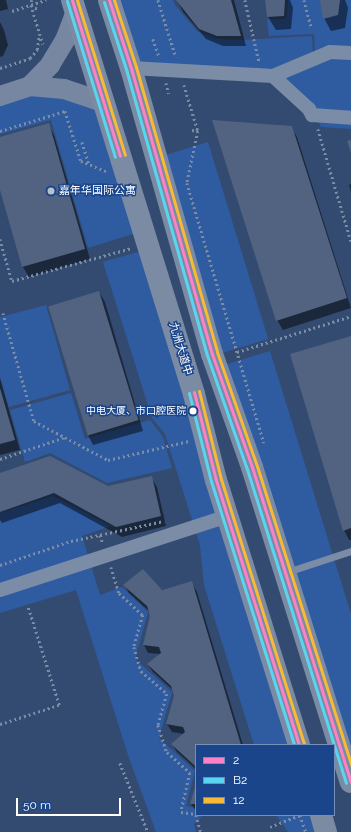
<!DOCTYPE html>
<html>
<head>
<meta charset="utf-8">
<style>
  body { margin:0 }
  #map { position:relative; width:351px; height:832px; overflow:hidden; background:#344b71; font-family:Raleway,"Noto Sans SC",sans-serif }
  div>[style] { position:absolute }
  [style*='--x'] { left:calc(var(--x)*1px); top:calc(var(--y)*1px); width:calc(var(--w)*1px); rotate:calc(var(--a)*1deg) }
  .green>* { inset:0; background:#2f5ba1; transform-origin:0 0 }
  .shadow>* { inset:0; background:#0007 }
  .building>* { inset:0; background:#516381; transform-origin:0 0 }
  .path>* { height:2.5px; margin-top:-1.25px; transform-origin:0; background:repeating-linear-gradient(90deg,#7b8ca6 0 2px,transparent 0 5px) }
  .service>* { height:7px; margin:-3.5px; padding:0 3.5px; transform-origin:3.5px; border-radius:3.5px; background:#7b8ca6 }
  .minor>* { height:14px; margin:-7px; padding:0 7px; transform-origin:7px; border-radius:7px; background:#7b8ca6 }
  .secondary>* { height:20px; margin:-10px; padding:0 10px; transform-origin:10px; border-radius:10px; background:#7787a1 }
  .primary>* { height:22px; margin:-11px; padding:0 11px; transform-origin:11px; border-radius:11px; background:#7a8ba3 }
  .bus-1>* { height:3px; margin:-1.5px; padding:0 1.5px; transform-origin:1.5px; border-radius:1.5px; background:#ff80c5 }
  .bus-2>* { height:3px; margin:-1.5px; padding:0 1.5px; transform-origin:1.5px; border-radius:1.5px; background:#5ad5f0 }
  .bus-3>* { height:3px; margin:-1.5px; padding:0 1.5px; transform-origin:1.5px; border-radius:1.5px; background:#fab933 }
  .dots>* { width:11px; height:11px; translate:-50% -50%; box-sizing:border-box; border:2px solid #1b458a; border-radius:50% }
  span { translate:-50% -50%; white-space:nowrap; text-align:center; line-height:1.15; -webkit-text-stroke:3px #1b458a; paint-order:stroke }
  .bus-label { font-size:10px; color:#fff }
  .right { translate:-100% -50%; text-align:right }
  .poi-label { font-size:11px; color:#fff }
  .left { translate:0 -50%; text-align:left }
  .street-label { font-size:11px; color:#fff }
  .legend { position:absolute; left:195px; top:744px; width:140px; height:72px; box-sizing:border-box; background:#1b458a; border:1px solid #768fb9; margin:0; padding:5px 7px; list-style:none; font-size:12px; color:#fff }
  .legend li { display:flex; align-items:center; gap:8px; height:20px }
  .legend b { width:20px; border:1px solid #768fb9 }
  .scale { position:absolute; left:16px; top:798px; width:105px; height:18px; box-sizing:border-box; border:2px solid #fff; border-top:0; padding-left:5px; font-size:12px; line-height:14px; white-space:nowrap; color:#fff; -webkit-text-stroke:3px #1b458a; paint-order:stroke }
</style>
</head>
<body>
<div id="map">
  <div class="green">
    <div style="clip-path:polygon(114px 0,173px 0,175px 5px,197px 31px,217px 39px,241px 40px,312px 36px,313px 54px,273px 72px,134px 63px)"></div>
    <div style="clip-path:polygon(288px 0,351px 0,351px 50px,315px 54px,314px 34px,269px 36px,267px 19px,286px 19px)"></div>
    <div style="clip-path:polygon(331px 56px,351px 57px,351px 129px,321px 127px,311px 107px,281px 77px)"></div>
    <div style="clip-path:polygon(30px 90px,102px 107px,139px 232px,88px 248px,51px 120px,0 134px,0 99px)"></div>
    <div style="left:208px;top:142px;width:206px;height:48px;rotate:73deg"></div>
    <div style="clip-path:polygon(148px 249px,304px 745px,254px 745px,204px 585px,200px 545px,165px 434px,152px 418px,103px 262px)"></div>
    <div style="clip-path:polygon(46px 305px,70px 390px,9px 407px,0 377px,0 317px)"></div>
    <div style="clip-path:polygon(270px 351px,351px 614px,351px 781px,224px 365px)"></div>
    <div style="clip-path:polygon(71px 393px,85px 439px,150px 420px,163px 437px,172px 468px,107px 483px,50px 453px,25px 462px,10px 410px)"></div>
    <div style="clip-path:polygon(53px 496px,111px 526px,82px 536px,100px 595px,122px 587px,148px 612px,135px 659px,172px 692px,159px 738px,195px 771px,186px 806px,196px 808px,196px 815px,203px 815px,194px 824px,196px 832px,156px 832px,128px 755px,76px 590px,0 613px,0 513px)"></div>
    <div style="clip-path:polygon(276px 815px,326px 815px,331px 832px,288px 832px)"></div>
  </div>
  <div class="shadow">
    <div style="clip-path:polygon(0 0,6px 0,8px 9px,0 11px)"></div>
    <div style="clip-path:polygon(177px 0,234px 0,246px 46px,223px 46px,206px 39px,183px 12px)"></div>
    <div style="clip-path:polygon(266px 0,290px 0,293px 8px,291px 29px,276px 30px,268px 17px)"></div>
    <div style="clip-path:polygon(321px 0,345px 0,348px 8px,345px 28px,331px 31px,324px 18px)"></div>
    <div style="clip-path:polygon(0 22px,4px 30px,8px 45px,3px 56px,0 57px)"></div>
    <div style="clip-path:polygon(48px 125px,54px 135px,90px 259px,29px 277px,23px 267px,0 186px,0 138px)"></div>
    <div style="clip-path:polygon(291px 127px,297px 137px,351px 308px,283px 330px,277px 320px)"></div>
    <div style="clip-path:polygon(351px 184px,351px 192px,349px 185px)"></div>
    <div style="clip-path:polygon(99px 292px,105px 302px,143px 431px,93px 445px,88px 435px)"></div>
    <div style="clip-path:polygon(351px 337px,351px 540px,349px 540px,344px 530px)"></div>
    <div style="clip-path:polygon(0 378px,20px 450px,0 455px)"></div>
    <div style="clip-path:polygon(0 474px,108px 488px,151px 477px,157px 487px,166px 526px,122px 537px,60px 503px,2px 523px,0 520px)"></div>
    <div style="clip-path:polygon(191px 582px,197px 592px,243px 745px,196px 745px,196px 769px,177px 752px,172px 744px,184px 734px,172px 732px,167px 724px,175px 695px,174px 691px,153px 672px,148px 665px,161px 654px,148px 653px,144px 645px,151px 617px,150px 612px,129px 593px,125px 585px,162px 590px)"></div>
    <div style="clip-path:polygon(196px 786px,196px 811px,191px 804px)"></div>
  </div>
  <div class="building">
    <div style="clip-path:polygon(176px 0,231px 0,241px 36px,217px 36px,199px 29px)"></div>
    <div style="clip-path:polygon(265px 0,285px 0,284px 16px,267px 17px)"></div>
    <div style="clip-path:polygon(320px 0,340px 0,338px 15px,323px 19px)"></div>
    <div style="clip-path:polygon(212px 120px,292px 126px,347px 298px,276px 321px)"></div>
    <div style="clip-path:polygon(49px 123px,85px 249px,22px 267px,0 190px,0 137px)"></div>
    <div style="clip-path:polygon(351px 140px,351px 153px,347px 141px)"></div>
    <div style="left:99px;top:291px;width:135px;height:53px;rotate:73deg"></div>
    <div style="clip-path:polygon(351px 336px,351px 528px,343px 531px,290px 354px)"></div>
    <div style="clip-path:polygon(0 388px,15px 440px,0 444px)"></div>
    <div style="clip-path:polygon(50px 456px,108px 486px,152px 476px,161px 516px,116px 527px,54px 493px,0 512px,0 473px)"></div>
    <div style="clip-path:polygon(143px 569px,162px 590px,192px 581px,241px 745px,196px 745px,196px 768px,194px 765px,171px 744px,185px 732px,183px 727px,166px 724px,174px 696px,171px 686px,147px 664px,161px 653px,159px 647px,143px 645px,150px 616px,147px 606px,123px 585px)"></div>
    <div style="clip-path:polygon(196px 784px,196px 804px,190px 804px)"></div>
  </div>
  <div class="path">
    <div style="--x:32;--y:0;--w:5;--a:101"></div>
    <div style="--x:31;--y:5;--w:41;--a:72.9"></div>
    <div style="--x:158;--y:0;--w:60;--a:72.5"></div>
    <div style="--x:245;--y:0;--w:63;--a:77.1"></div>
    <div style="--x:304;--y:0;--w:27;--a:75"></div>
    <div style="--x:31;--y:5;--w:9;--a:32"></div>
    <div style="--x:12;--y:11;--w:36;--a:-18"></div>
    <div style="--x:153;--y:39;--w:18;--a:71"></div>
    <div style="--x:0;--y:68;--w:32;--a:-18"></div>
    <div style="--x:30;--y:58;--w:11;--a:-49"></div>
    <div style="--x:37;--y:50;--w:15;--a:-82"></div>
    <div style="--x:166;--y:83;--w:11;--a:75"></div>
    <div style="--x:184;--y:85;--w:48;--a:73.1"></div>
    <div style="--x:198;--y:131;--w:53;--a:101.9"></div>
    <div style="--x:187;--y:183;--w:271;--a:73.5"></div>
    <div style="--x:318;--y:129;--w:117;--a:73.6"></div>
    <div style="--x:192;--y:130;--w:6;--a:9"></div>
    <div style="--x:0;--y:131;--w:68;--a:-17.1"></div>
    <div style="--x:65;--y:111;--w:52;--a:72.3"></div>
    <div style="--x:81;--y:161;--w:27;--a:22"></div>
    <div style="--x:82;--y:142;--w:23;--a:72"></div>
    <div style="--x:0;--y:239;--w:44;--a:74.1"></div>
    <div style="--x:12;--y:281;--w:124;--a:-15.4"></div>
    <div style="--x:3;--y:313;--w:112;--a:74"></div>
    <div style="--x:34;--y:421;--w:84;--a:27.8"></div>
    <div style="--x:108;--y:460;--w:83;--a:-13.2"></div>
    <div style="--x:237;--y:352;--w:120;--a:-17.5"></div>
    <div style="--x:0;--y:459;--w:69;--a:-18.7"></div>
    <div style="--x:100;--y:535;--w:9;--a:69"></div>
    <div style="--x:0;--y:565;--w:75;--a:-18.7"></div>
    <div style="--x:71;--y:541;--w:95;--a:-12.1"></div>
    <div style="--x:111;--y:567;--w:27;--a:73"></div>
    <div style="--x:119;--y:593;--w:33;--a:43"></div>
    <div style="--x:143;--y:615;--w:33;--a:106"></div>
    <div style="--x:134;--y:647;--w:25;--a:74"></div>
    <div style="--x:141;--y:671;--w:35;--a:41"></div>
    <div style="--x:167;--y:694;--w:32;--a:106"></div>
    <div style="--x:158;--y:725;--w:28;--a:72"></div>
    <div style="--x:167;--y:752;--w:31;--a:42"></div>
    <div style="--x:190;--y:773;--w:40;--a:103"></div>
    <div style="--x:181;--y:812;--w:15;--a:8"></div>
    <div style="--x:0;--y:724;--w:62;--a:-17.9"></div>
    <div style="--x:59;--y:705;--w:103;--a:-107.6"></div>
    <div style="--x:120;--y:763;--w:74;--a:67.9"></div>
    <div style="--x:196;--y:815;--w:18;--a:74"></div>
    <div style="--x:300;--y:815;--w:18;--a:71"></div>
    <div style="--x:270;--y:827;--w:32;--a:-22"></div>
  </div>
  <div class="service">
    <div style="--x:287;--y:572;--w:67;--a:-18.2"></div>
  </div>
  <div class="minor">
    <div style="--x:131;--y:68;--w:142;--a:3.2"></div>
    <div style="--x:273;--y:76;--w:62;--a:-22.8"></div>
    <div style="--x:330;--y:52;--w:21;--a:3"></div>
    <div style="--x:273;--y:76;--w:49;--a:42.5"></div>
    <div style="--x:309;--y:109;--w:7;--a:63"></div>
    <div style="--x:312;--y:115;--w:39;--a:4"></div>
    <div style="--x:0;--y:590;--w:240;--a:-18"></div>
  </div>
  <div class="secondary">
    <div style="--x:30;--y:86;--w:29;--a:-46"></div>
    <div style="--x:50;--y:65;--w:29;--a:-59"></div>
    <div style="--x:65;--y:40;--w:30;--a:-69"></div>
    <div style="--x:0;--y:96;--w:32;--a:-18"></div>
    <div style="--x:30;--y:86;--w:34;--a:5"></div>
    <div style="--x:64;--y:89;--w:41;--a:18.4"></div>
  </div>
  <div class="primary">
    <div style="--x:72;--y:0;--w:412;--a:72.8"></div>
    <div style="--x:194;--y:394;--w:89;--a:75.7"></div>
    <div style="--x:216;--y:480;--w:278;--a:72.6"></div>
    <div style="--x:109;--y:0;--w:71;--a:72.1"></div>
    <div style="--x:131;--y:68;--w:297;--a:74.2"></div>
    <div style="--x:212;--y:354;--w:120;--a:70.5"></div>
    <div style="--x:252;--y:467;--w:330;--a:72.6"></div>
    <div style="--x:321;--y:815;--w:18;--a:74"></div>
  </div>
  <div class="bus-1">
    <div style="--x:72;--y:0;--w:163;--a:72.9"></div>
    <div style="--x:109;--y:0;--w:71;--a:72.1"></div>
    <div style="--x:131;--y:68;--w:297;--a:74.2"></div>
    <div style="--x:212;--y:354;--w:120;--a:70.5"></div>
    <div style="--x:252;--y:467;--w:330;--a:72.6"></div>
    <div style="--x:194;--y:392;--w:91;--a:76"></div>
    <div style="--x:216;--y:480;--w:278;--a:72.6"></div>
  </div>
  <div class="bus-2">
    <div style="--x:67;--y:1;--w:163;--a:72.9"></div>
    <div style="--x:104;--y:2;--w:71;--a:71.8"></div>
    <div style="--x:126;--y:69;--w:297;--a:74.2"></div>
    <div style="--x:207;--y:355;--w:121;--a:70.7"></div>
    <div style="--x:247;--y:469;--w:329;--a:72.5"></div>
    <div style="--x:189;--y:393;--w:91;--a:76"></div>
    <div style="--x:211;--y:481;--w:277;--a:72.5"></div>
  </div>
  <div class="bus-3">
    <div style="--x:77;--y:0;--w:162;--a:72.8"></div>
    <div style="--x:114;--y:0;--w:71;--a:71.8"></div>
    <div style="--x:136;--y:67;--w:296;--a:74.1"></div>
    <div style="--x:217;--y:352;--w:121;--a:70.7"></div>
    <div style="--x:257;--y:466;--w:313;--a:72.5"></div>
    <div style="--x:199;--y:391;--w:91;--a:76"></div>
    <div style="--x:221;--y:479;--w:278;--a:72.6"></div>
  </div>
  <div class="dots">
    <div style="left:51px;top:191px;background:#b8c0cd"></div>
    <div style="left:193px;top:411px;background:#fff"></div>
  </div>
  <div class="bus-label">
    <span class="right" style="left:186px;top:411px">中电大厦、市口腔医院</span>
  </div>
  <div class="poi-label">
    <span class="left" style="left:59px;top:191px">嘉年华国际公寓</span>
  </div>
  <div class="street-label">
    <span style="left:180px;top:349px;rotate:73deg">九洲大道中</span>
  </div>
  <ul class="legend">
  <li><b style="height:5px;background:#ff80c5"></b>2</li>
  <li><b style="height:5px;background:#5ad5f0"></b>B2</li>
  <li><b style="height:5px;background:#fab933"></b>12</li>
  </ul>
  <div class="scale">50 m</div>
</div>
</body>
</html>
